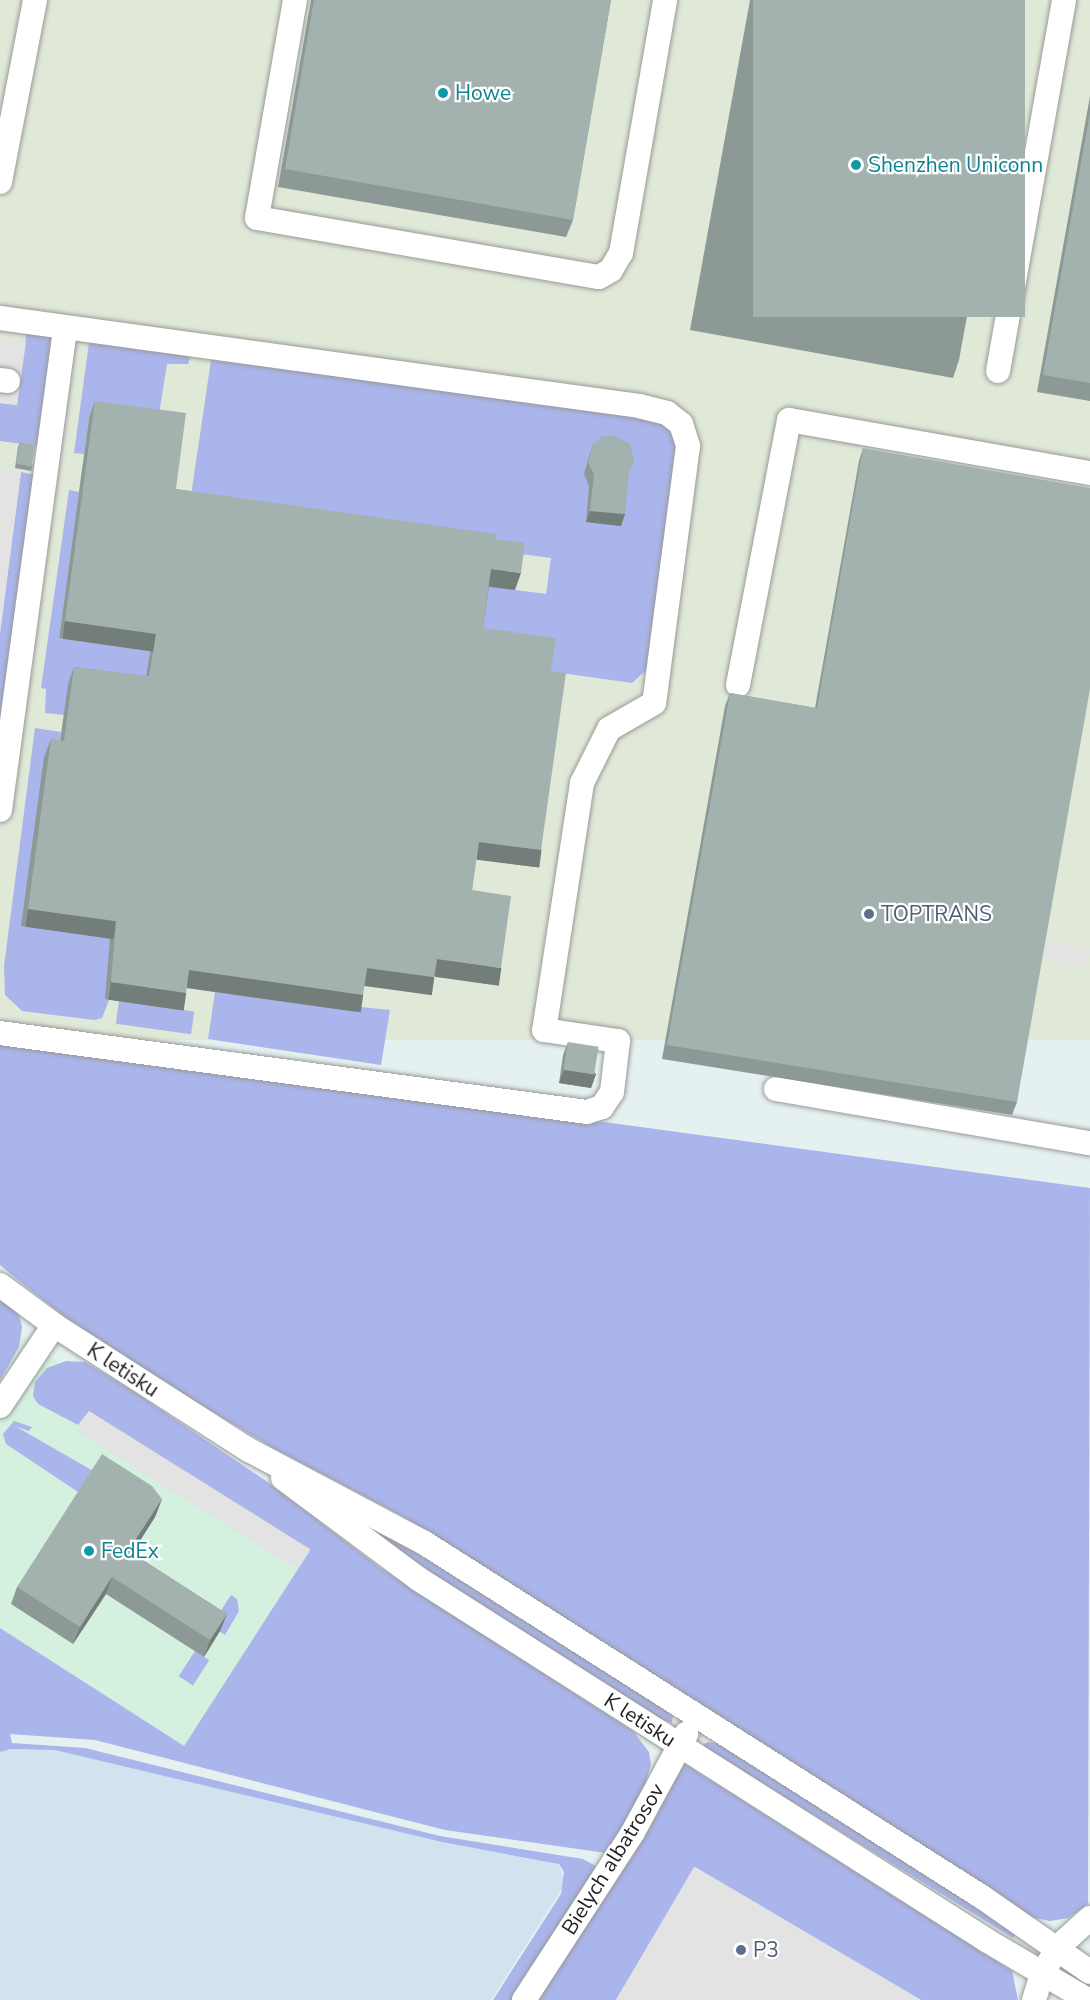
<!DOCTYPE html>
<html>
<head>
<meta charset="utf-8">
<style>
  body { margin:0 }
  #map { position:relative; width:1090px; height:2000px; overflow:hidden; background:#e5f0f0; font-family:"Nunito Sans",sans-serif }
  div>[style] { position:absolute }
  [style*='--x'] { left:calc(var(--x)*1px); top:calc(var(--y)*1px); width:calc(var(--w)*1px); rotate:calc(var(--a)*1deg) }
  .commercial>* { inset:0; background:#d4f1df }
  .industrial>* { inset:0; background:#e0e9d7; transform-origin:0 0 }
  .farmland>* { inset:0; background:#d0e3ef }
  .grass>* { inset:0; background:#aab5eb; transform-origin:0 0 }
  .parking>* { inset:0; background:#e3e3e3; transform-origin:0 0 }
  .roads { filter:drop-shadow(0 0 2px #999) drop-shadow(0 0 2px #999) }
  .minor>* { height:24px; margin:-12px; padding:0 12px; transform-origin:12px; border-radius:12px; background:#fff }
  .wall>* { inset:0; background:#8d9996 }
  .shaded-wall>* { inset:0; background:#737d7a; transform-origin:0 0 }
  .building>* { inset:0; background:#a4b2af; transform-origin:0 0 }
  .dots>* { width:16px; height:16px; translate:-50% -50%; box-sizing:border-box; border:3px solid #fff; border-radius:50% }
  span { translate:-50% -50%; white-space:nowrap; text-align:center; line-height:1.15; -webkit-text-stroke:4.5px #fff; paint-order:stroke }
  .culture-label { font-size:21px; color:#0d838f }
  .left { translate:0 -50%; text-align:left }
  .service-label { font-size:21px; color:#4e5e75 }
  .street-label { font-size:21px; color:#1f1f1f }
</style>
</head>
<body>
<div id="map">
  <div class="commercial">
    <div style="clip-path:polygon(6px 1326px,320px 1545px,189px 1750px,0 1628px,0 1363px)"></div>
  </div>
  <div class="industrial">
    <div style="left:0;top:0;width:1090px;height:1040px"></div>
  </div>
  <div class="farmland">
    <div style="clip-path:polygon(11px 1749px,55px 1750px,442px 1842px,544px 1860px,559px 1864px,565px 1884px,491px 2000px,0 2000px,0 1752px)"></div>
  </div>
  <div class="grass">
    <div style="clip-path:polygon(27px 328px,57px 331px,45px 447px,0 441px,0 403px,17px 405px)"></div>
    <div style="clip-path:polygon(90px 335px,184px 347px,190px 358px,188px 364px,167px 364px,157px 427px,89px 418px,84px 454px,74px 453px)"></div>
    <div style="clip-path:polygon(215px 356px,662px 418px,678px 438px,652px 665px,632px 683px,475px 661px,485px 586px,546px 594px,551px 558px,189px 509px,211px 360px)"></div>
    <div style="clip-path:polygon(21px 472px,40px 476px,0 768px,0 633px)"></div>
    <div style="clip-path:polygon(69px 490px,79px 492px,59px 638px,150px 651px,143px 694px,64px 715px,45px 713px,46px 689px,41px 688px)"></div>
    <div style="clip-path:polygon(35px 728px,61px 732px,58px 759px,110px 938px,109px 1000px,102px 1018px,94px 1020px,22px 1011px,5px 995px,4px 966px)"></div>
    <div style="clip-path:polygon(215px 992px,390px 1010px,381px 1065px,208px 1039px)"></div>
    <div style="left:119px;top:1001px;width:76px;height:23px;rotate:8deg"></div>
    <div style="clip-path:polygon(0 1040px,1090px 1188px,1088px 1904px,1068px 1918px,1050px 1921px,1031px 1917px,402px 1516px,273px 1448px,173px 1388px,65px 1317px,13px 1276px,0 1265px)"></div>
    <div style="clip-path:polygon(0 1297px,18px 1311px,22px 1327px,19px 1347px,0 1380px)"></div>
    <div style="clip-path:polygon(66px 1361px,85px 1362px,133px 1391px,269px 1483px,379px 1567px,633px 1731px,649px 1752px,651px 1764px,642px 1797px,606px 1853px,445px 1830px,95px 1740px,10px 1734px,12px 1743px,85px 1748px,440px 1836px,583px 1859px,596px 1866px,513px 2000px,493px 2000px,561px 1894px,564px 1872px,559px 1864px,442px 1842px,55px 1750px,11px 1749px,0 1752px,0 1628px,184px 1746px,309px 1552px,89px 1411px,78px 1425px,38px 1404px,33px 1396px,35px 1382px,47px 1368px)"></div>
    <div style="clip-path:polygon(14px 1421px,32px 1427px,29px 1431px,15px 1426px,95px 1472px,81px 1494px,6px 1444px,3px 1434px)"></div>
    <div style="clip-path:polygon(371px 1524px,666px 1710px,673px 1716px,672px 1723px,658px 1718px,367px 1531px)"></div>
    <div style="clip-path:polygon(231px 1595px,237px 1599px,239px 1611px,225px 1635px,211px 1626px)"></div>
    <div style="left:195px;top:1651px;width:17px;height:30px;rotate:33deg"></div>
    <div style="clip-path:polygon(707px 1742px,722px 1744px,1016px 1933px,1013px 1938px,702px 1746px)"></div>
    <div style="clip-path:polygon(685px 1764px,1012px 1971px,1018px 2000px,921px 2000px,695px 1867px,616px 2000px,537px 2000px)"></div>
  </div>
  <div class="parking">
    <div style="clip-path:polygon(0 339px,26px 342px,17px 405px,0 403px)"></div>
    <div style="clip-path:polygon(0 469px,21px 472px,0 633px)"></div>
    <div style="left:1043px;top:941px;width:48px;height:18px;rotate:11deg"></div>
    <div style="left:89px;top:1411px;width:261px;height:24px;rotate:32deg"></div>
    <div style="clip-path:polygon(694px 1867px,921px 2000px,616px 2000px)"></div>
  </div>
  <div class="roads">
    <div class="minor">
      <div style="--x:295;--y:0;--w:221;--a:99.9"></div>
      <div style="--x:257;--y:218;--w:347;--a:9.8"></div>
      <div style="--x:599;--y:277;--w:14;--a:-30"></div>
      <div style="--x:611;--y:270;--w:20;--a:-60"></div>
      <div style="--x:621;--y:253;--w:257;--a:-80.1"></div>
      <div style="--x:0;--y:182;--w:185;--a:-79.1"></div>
      <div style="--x:0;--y:318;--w:645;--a:7.84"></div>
      <div style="--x:639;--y:406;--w:29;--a:14"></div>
      <div style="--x:667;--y:413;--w:18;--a:38"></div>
      <div style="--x:681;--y:424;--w:23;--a:72"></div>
      <div style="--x:688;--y:446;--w:259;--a:97.5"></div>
      <div style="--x:654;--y:703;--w:52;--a:150"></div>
      <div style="--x:609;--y:729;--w:60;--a:116.6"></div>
      <div style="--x:582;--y:783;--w:250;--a:98.7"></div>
      <div style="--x:544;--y:1030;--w:75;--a:8.5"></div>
      <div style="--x:618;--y:1041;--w:51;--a:96.7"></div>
      <div style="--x:612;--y:1092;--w:18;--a:124"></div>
      <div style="--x:602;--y:1107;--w:16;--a:162"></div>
      <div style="--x:587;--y:1112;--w:592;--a:-172.34"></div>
      <div style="--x:998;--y:371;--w:377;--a:-79.9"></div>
      <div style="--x:0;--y:380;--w:8;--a:7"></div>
      <div style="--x:738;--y:685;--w:270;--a:-79.1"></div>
      <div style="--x:789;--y:420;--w:306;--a:10"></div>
      <div style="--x:0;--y:810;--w:486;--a:-82.3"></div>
      <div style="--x:776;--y:1089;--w:319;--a:9.8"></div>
      <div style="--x:0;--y:1285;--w:67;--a:36.5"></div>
      <div style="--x:54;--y:1325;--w:232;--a:32.7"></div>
      <div style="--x:249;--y:1450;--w:197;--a:27.9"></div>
      <div style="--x:423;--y:1542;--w:662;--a:32.42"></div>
      <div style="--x:982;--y:1897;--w:131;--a:34.8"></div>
      <div style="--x:0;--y:1406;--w:97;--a:-56.3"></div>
      <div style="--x:283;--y:1478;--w:167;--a:36.7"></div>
      <div style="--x:417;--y:1578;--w:674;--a:32.46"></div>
      <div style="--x:986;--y:1940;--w:118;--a:30.5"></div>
      <div style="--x:524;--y:2000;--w:198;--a:-57"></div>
      <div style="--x:632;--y:1834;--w:114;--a:-61.6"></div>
      <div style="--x:1034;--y:2000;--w:27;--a:-73"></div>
      <div style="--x:1042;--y:1974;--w:31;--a:-59"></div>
      <div style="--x:1058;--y:1947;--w:43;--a:-42.2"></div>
    </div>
  </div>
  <div class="wall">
    <div style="clip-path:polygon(311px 0,611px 0,573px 220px,566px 237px,278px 187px)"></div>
    <div style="clip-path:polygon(750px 0,1025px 0,959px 360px,953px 378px,690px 330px)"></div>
    <div style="clip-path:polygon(1090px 96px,1090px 401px,1037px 392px)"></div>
    <div style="clip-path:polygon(95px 401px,176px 489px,495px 539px,515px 590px,489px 587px,483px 628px,551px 671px,541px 850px,535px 867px,476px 859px,472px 890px,495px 985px,434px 976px,428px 994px,364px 986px,357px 1012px,186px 988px,186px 993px,179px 1010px,105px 999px,110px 938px,21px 926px,44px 757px,51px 739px,60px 741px,68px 684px,74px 667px,146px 676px,150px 651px,59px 638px,89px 418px)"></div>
    <div style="clip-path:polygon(20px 442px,33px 466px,31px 471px,15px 468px,18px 447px)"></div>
    <div style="clip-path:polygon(593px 444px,628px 475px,621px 526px,586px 522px,589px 486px,584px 474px,589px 456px)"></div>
    <div style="clip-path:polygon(863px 448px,1017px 1102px,1012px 1115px,662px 1059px,725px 706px,730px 693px,815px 708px,859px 461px)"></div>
    <div style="clip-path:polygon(568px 1042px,596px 1074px,591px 1088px,559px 1083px,563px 1055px)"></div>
    <div style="clip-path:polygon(162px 1499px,155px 1517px,132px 1553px,227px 1614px,220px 1631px,204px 1657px,106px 1594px,73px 1644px,11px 1604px,17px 1587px)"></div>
  </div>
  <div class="shaded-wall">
    <div style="clip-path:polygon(590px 511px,625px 514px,621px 526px,586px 522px)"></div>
    <div style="clip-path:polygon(491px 569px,521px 573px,515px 590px,485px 586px)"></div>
    <div style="left:65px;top:621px;width:92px;height:18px;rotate:8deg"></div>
    <div style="left:479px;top:842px;width:63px;height:18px;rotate:7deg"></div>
    <div style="left:28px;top:909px;width:89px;height:18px;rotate:8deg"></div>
    <div style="left:437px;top:959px;width:65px;height:18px;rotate:8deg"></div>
    <div style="left:367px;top:968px;width:68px;height:18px;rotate:8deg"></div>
    <div style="left:189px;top:970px;width:176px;height:18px;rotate:8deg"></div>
    <div style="left:111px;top:982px;width:76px;height:18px;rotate:8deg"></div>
    <div style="clip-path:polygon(564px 1070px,596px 1074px,591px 1088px,559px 1083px)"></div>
    <div style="clip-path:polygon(162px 1499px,155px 1517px,122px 1569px,128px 1551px)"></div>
    <div style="clip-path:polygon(112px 1577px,106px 1594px,73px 1644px,80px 1627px)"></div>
    <div style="clip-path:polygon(227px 1614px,220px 1631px,204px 1657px,210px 1640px)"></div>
  </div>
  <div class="building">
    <div style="clip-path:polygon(314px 0,611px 0,573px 220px,285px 169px)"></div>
    <div style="left:753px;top:0;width:272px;height:317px"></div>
    <div style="clip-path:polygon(1090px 113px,1090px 383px,1043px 375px)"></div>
    <div style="clip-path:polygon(95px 401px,186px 413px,176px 489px,496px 534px,495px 539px,525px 543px,521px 573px,491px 569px,483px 628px,556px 638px,551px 671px,566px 673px,541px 850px,479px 842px,472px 890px,511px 896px,501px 968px,437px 959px,434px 977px,367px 968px,363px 995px,189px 970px,186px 993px,111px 982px,116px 921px,28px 909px,51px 739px,64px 741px,74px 667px,149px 676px,156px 634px,65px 621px)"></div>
    <div style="clip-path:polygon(613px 435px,630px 444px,634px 461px,629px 472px,625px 514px,590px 511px,594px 474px,588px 462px,593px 444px,601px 437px)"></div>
    <div style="left:20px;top:442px;width:16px;height:22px;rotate:11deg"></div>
    <div style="clip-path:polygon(863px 448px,1090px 488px,1090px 689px,1017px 1102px,667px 1045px,730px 693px,817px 708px)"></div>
    <div style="left:568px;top:1042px;width:31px;height:28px;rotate:9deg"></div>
    <div style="clip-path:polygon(102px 1454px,152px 1486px,162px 1499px,128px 1551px,227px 1614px,210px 1640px,112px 1577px,80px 1627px,17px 1587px)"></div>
  </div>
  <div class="dots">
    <div style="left:443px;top:93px;background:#0f9aa8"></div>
    <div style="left:856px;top:165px;background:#0f9aa8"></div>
    <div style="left:869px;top:914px;background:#5c6f8a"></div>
    <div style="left:89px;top:1551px;background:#0f9aa8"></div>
    <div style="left:741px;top:1950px;background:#5c6f8a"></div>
  </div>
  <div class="culture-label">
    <span class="left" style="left:455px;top:93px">Howe</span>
    <span class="left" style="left:868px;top:165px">Shenzhen Uniconn</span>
    <span class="left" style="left:101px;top:1551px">FedEx</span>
  </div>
  <div class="service-label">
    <span class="left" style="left:881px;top:914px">TOPTRANS</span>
    <span class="left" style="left:753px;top:1950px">P3</span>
  </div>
  <div class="street-label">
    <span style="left:123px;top:1370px;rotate:33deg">K letisku</span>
    <span style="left:640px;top:1720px;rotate:33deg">K letisku</span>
    <span style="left:613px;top:1859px;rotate:-58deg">Bielych albatrosov</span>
  </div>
</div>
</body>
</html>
